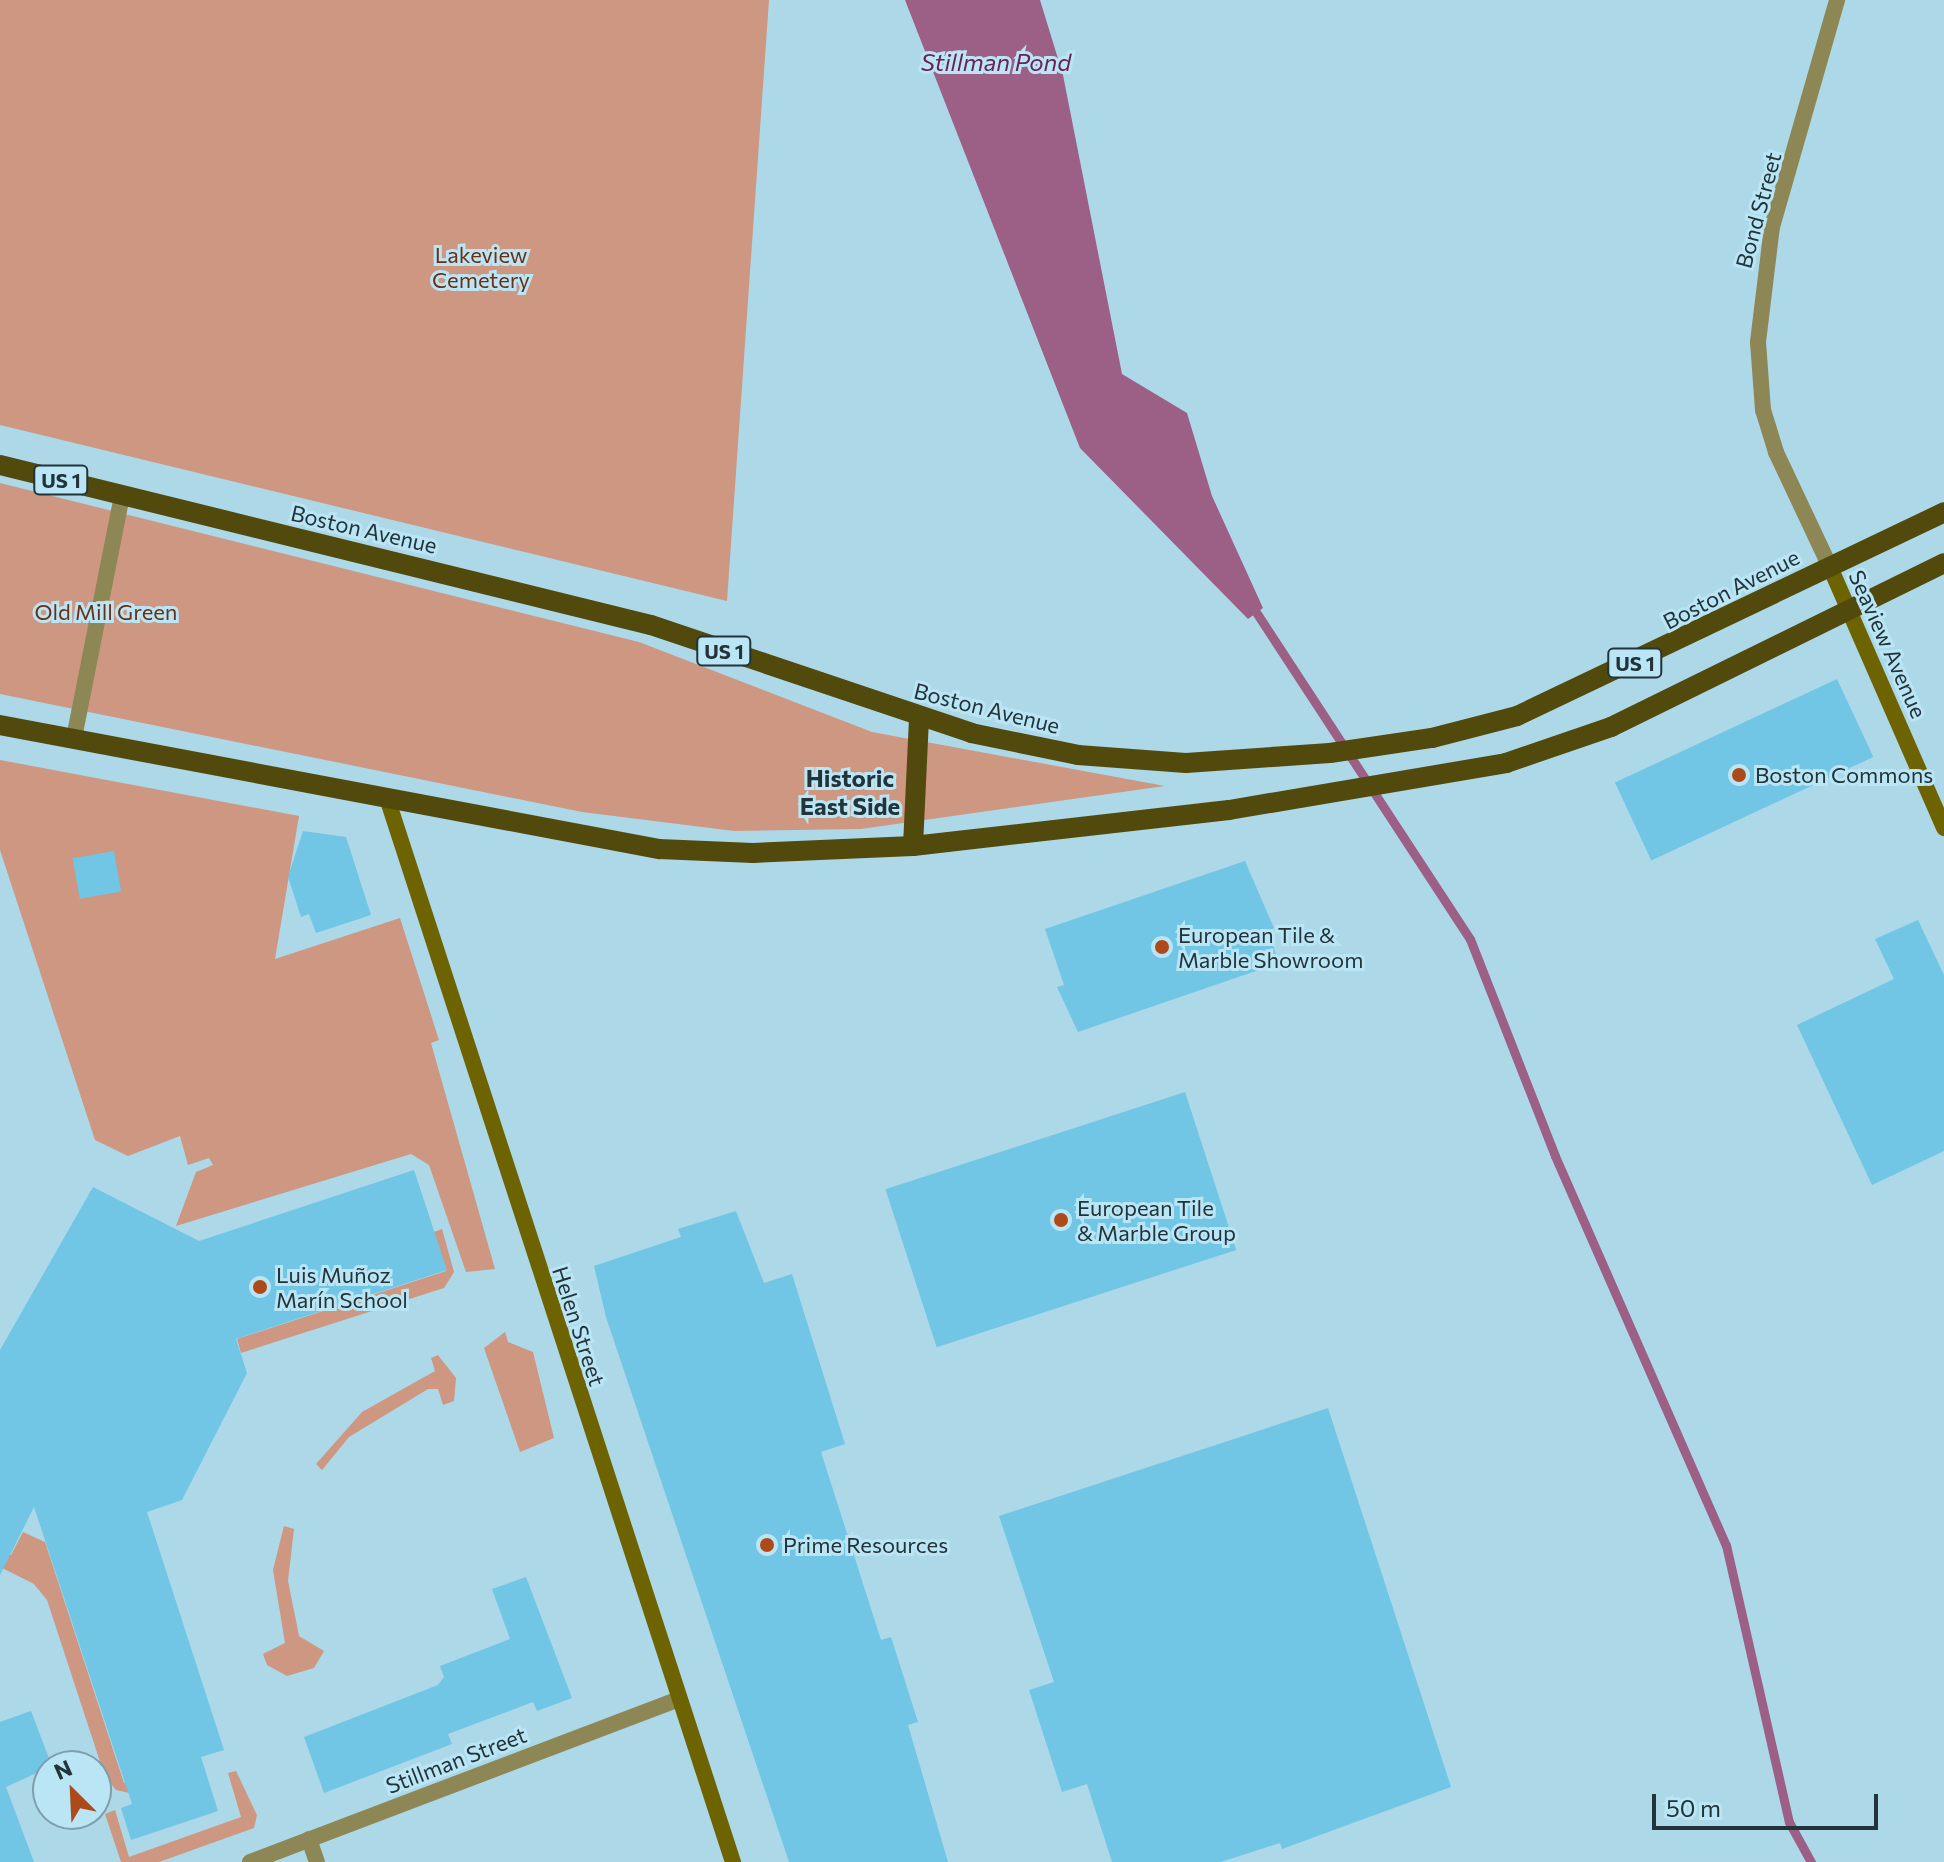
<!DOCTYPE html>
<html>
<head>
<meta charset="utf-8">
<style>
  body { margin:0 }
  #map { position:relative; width:1944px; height:1862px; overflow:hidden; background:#add8e8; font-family:Commissioner,sans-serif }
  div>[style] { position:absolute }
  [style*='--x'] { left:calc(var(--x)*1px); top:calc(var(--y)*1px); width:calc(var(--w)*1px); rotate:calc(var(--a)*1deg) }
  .green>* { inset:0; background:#cd9782 }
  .water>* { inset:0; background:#9c5f85 }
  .stream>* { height:9px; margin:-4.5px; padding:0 4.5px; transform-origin:4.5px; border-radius:4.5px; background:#9c5f85 }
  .building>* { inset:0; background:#70c6e4; transform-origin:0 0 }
  .street>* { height:16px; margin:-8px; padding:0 8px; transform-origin:8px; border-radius:8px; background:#8d8755 }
  .secondary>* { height:16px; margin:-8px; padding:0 8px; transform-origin:8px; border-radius:8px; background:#6d6300 }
  .primary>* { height:20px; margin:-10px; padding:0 10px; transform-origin:10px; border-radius:10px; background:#514a0c }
  .dots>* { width:22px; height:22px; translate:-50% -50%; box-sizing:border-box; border:4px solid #b9e5f5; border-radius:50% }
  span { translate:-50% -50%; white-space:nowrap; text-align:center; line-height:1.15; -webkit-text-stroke:6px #b9e5f5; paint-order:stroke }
  .shield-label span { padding:2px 6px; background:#b9e5f5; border:2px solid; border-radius:6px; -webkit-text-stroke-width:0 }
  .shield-label { font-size:20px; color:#22333a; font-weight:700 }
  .street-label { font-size:22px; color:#22333a }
  .park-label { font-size:22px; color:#6e2e11 }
  .poi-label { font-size:22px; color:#22333a }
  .left { translate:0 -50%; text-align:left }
  .water-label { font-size:24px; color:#6c2054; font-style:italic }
  .neighbourhood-label { font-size:24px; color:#22333a; font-weight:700 }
  .north { position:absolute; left:32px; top:1750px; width:80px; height:80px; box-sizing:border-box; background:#b9e5f5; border:2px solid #7d9eaa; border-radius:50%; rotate:336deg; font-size:22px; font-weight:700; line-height:32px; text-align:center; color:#22333a }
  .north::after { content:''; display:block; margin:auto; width:28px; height:36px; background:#ae4a19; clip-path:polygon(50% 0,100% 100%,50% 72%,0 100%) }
  .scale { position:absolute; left:1652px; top:1794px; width:226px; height:36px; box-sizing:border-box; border:4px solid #22333a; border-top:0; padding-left:10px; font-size:24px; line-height:28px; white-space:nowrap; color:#22333a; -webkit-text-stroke:6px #b9e5f5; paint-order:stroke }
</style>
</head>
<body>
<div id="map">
  <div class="green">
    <div style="clip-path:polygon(0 0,769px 0,727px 601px,0 425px)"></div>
    <div style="clip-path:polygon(0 483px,639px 642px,872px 732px,1165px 786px,861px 829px,734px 831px,582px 812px,0 694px)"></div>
    <div style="clip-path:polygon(0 760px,299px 816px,275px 959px,400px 918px,439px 1040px,431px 1043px,495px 1269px,466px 1272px,429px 1165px,411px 1154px,176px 1226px,196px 1172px,213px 1165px,209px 1158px,188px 1165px,180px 1136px,128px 1156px,95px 1140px,0 850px)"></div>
    <div style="clip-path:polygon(442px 1229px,454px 1272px,444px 1288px,241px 1353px,237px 1339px,446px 1271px,434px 1232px)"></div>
    <div style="clip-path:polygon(505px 1332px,508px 1342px,533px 1352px,554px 1438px,520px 1452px,484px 1348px)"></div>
    <div style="clip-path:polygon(438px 1355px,456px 1378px,454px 1401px,443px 1405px,438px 1389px,428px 1389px,349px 1437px,322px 1470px,316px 1464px,362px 1412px,435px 1371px,431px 1358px)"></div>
    <div style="clip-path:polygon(284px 1526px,294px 1529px,288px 1581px,299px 1636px,324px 1651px,314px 1668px,287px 1676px,267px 1665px,263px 1654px,285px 1643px,273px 1570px)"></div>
    <div style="clip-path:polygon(23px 1532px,45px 1542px,124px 1783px,164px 1770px,134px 1794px,116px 1790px,105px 1777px,47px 1600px,34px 1584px,0 1567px,0 1550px,11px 1555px)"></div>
    <div style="clip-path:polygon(236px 1771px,257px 1815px,254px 1828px,159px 1862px,121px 1862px,105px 1814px,115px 1810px,129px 1857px,241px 1817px,228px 1773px)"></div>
  </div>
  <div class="water">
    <div style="clip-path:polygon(905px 0,1040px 0,1063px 75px,1122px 374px,1187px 413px,1212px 496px,1263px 608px,1248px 619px,1080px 448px)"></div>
  </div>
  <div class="stream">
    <div style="--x:1252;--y:606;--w:398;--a:56.8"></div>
    <div style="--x:1470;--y:939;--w:233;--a:68.6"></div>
    <div style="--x:1555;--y:1156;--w:425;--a:66.3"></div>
    <div style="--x:1726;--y:1545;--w:284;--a:77.2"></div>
    <div style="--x:1789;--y:1822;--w:46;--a:61.2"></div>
  </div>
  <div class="building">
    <div style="left:1837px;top:679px;width:86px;height:245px;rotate:65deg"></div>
    <div style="clip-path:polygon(303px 831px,346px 837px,371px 915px,316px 933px,309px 914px,301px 917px,288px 877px)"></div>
    <div style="left:114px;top:851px;width:41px;height:42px;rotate:80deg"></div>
    <div style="clip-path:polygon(1245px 861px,1274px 928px,1268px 931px,1279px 963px,1078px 1032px,1057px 987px,1064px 985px,1045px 929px)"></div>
    <div style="clip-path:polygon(1918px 920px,1944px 975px,1944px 1151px,1872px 1185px,1797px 1025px,1894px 979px,1875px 939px)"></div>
    <div style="left:1185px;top:1092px;width:166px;height:315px;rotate:72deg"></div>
    <div style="clip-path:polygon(414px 1170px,447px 1270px,236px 1339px,247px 1373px,182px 1500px,147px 1512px,224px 1750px,201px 1757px,218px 1811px,131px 1840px,121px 1808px,132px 1804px,34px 1507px,0 1575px,0 1350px,93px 1187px,199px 1241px)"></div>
    <div style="clip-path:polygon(736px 1211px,764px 1283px,792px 1274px,845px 1444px,821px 1452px,881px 1640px,891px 1637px,918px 1722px,908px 1725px,948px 1862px,789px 1862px,606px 1317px,594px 1266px,681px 1237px,678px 1229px)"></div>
    <div style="clip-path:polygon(1328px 1408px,1451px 1787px,1282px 1849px,1280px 1843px,1221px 1862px,1112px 1862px,1087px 1784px,1062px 1792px,1029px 1690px,1054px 1682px,999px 1516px)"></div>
    <div style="clip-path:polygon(526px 1577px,572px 1698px,537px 1711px,533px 1702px,448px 1734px,452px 1744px,324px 1793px,304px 1737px,438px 1685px,444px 1677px,440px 1666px,510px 1639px,492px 1589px)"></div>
    <div style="clip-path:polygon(31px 1711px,52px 1766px,6px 1787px,34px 1862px,0 1862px,0 1722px)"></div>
  </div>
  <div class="street">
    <div style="--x:1830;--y:567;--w:127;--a:-115.2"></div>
    <div style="--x:1776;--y:452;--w:44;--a:-107.2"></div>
    <div style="--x:1763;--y:410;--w:68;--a:-94.2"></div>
    <div style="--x:1758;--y:342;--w:116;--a:-83.1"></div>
    <div style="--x:1772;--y:227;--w:236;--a:-74"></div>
    <div style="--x:74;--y:738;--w:247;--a:-78.8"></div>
    <div style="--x:309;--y:1839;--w:24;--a:71"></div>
    <div style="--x:250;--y:1862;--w:459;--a:-20.8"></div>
  </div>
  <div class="secondary">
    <div style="--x:1830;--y:567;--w:285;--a:66.4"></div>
    <div style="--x:388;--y:801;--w:1116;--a:71.99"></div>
  </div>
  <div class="primary">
    <div style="--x:0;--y:465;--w:670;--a:13.81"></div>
    <div style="--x:651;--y:625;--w:338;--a:18.6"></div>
    <div style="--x:971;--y:733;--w:109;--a:11.6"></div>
    <div style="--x:1078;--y:755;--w:108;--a:4.2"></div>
    <div style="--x:1186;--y:763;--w:144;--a:-4"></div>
    <div style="--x:1330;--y:753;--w:103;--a:-8.4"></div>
    <div style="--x:1432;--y:738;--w:88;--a:-14.5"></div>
    <div style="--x:1517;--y:716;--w:473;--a:-25.5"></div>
    <div style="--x:0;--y:725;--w:671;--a:10.66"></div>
    <div style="--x:659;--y:849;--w:94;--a:2.4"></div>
    <div style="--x:753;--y:853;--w:160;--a:-2.5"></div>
    <div style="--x:913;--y:846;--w:318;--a:-6.5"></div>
    <div style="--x:1229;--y:810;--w:281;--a:-9.6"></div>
    <div style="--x:1506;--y:763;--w:111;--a:-18.9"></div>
    <div style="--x:1611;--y:727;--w:371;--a:-26.2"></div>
    <div style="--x:913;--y:846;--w:129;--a:-87.3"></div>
  </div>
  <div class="dots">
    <div style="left:1739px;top:775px;background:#ae4a19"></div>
    <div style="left:1162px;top:947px;background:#ae4a19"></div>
    <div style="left:1061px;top:1220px;background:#ae4a19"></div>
    <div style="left:260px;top:1287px;background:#ae4a19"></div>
    <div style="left:767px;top:1545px;background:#ae4a19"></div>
  </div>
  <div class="shield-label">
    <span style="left:61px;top:480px">US 1</span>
    <span style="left:724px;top:651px">US 1</span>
    <span style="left:1635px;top:663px">US 1</span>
  </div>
  <div class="street-label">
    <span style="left:1758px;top:210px;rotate:-75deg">Bond Street</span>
    <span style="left:364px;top:529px;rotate:13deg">Boston Avenue</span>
    <span style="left:1731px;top:589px;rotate:-27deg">Boston Avenue</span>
    <span style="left:1888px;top:644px;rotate:66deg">Seaview Avenue</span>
    <span style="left:987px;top:708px;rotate:14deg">Boston Avenue</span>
    <span style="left:579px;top:1326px;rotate:72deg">Helen Street</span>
    <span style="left:456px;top:1760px;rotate:-21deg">Stillman Street</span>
  </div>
  <div class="park-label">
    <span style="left:481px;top:267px">Lakeview<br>Cemetery</span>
    <span style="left:106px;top:612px">Old Mill Green</span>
  </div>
  <div class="poi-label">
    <span class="left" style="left:1755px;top:775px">Boston Commons</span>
    <span class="left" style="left:1178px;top:947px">European Tile &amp;<br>Marble Showroom</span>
    <span class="left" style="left:1077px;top:1220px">European Tile<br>&amp; Marble Group</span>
    <span class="left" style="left:276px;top:1287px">Luis Muñoz<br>Marín School</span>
    <span class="left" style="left:783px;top:1545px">Prime Resources</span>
  </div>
  <div class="water-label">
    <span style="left:996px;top:62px">Stillman Pond</span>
  </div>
  <div class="neighbourhood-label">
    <span style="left:850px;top:792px">Historic<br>East Side</span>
  </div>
  <div class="north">N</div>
  <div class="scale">50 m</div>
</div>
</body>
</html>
